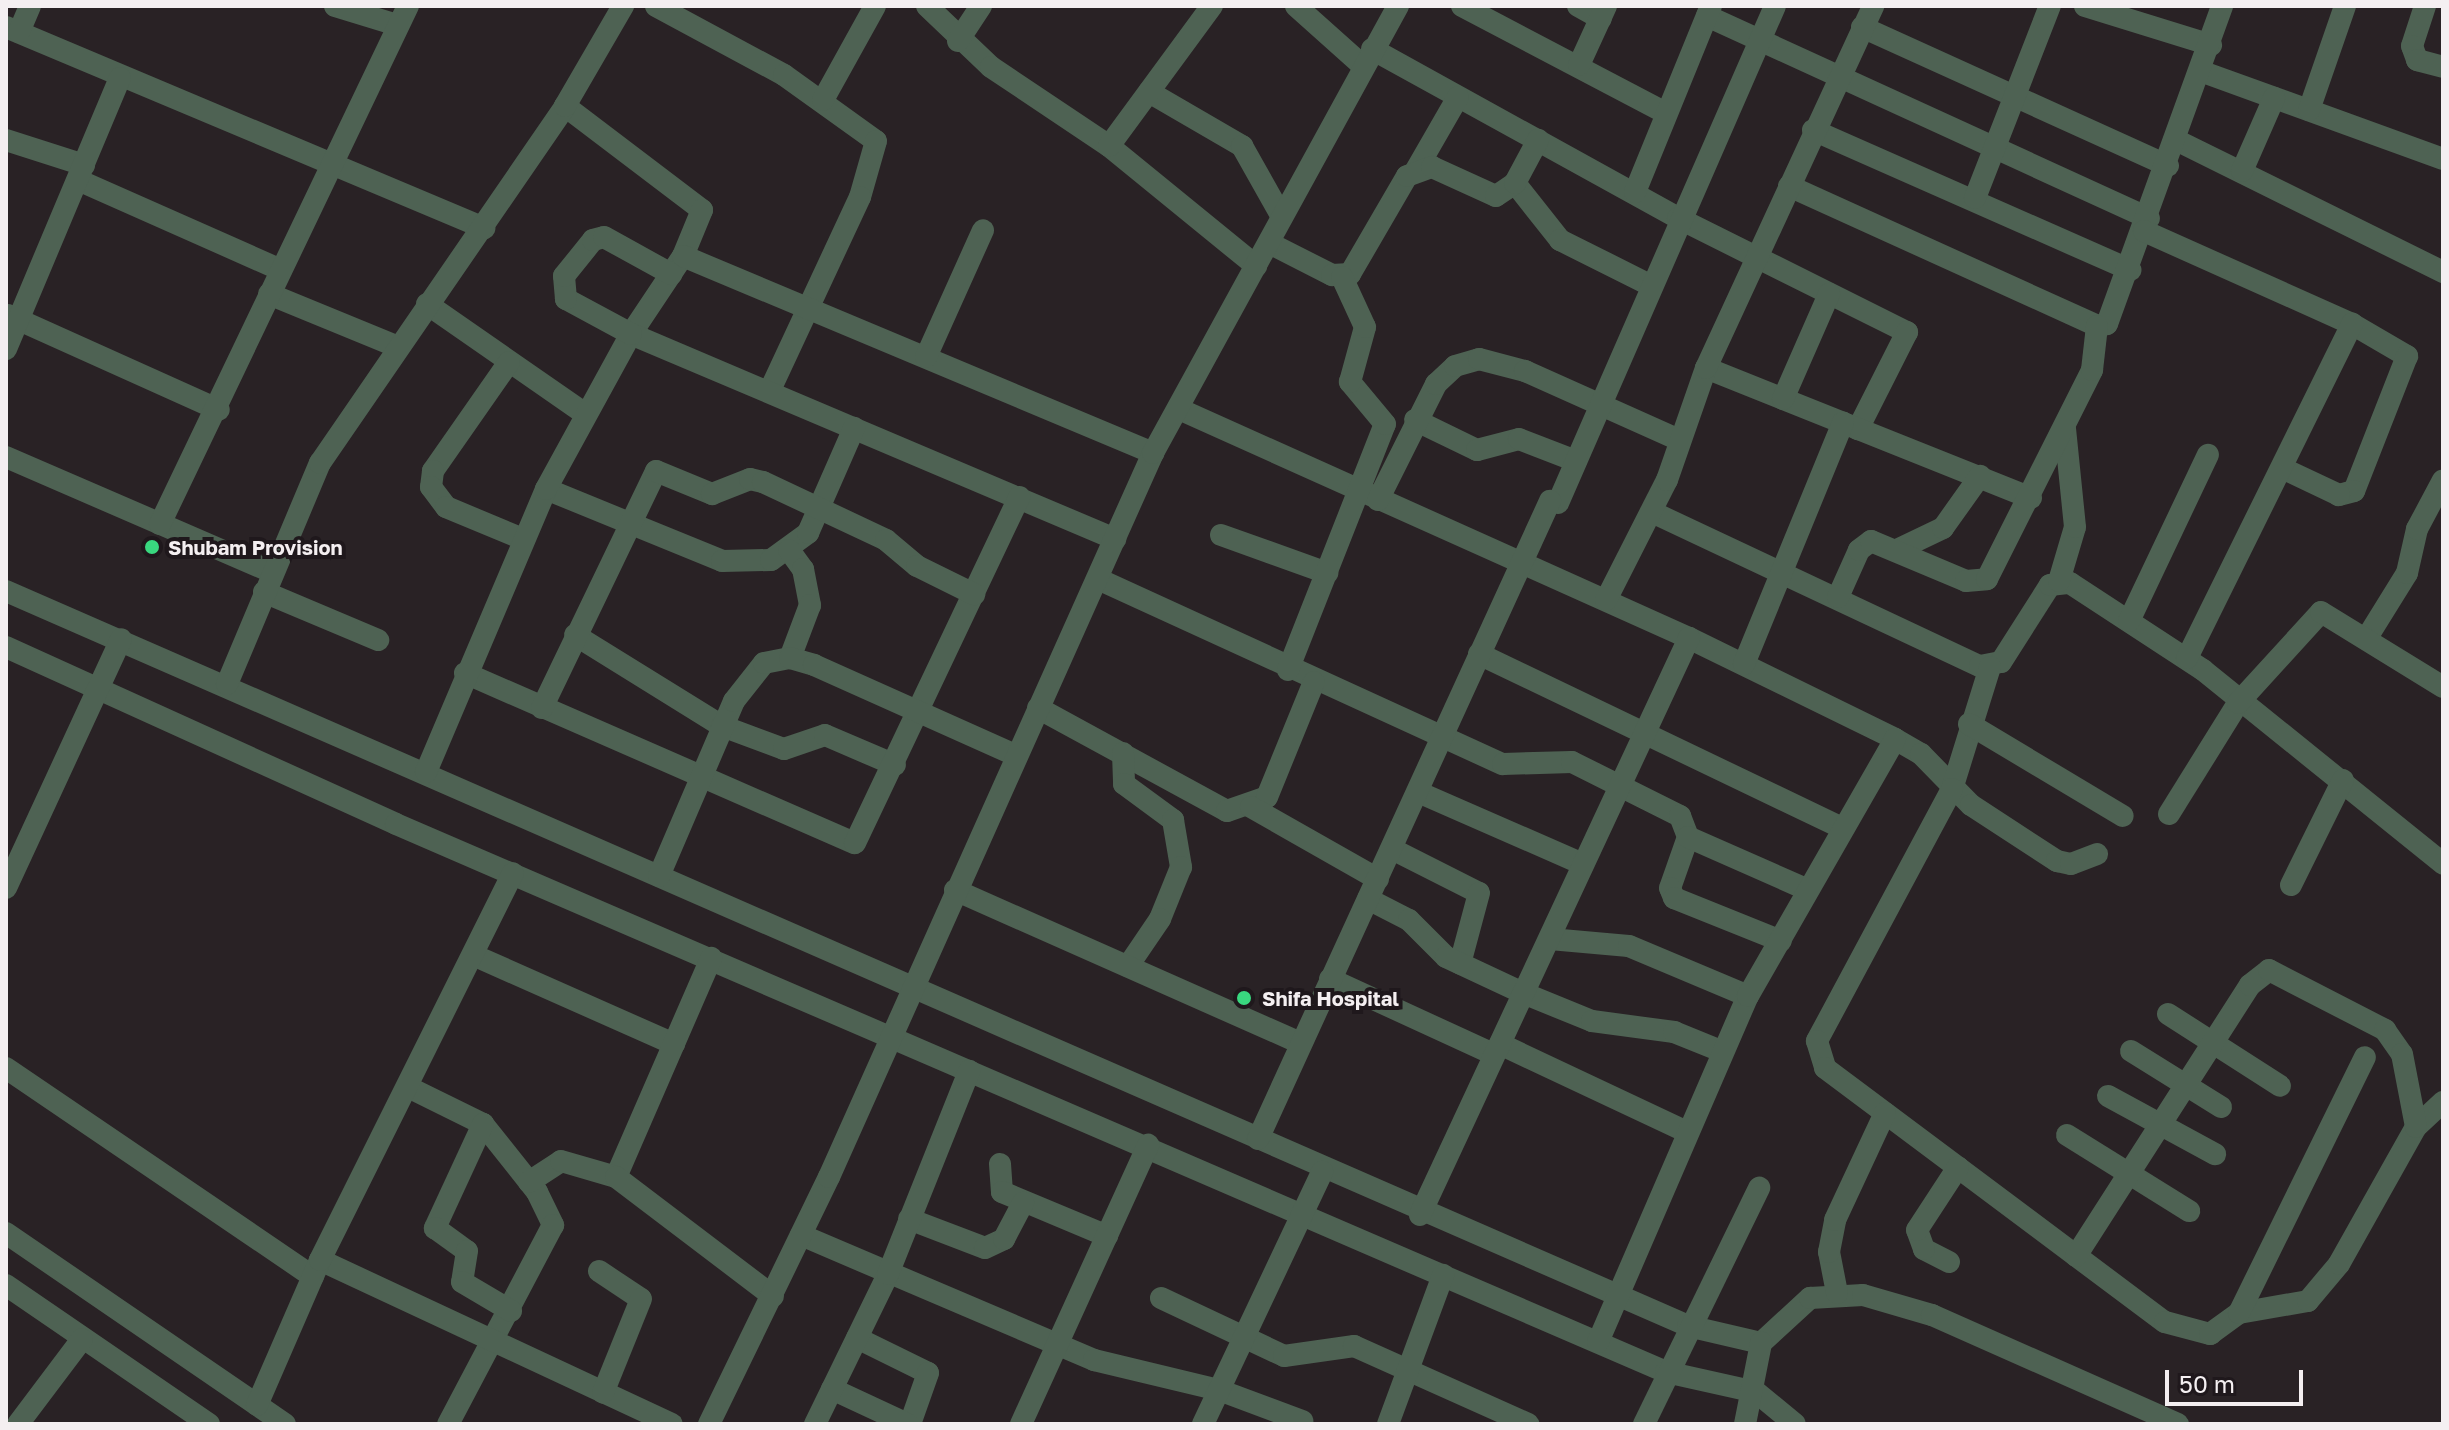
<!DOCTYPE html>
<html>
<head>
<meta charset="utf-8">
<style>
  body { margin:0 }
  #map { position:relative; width:2449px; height:1430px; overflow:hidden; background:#292225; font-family:"Golos Text",sans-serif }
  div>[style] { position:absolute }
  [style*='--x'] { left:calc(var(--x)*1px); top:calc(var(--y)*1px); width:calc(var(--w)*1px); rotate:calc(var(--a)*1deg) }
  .minor>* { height:22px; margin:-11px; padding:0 11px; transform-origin:11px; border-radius:11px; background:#4e6253 }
  .dots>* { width:22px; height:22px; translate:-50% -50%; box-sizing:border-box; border:4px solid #1f181c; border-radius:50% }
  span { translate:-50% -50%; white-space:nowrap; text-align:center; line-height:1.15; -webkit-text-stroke:8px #1f181c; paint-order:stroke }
  .poi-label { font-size:20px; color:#f4eff1; font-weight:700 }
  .left { translate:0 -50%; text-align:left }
  .frame { position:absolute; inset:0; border:8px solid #f4eff1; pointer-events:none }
  .scale { position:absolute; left:2165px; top:1370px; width:138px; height:36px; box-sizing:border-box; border:4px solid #f4eff1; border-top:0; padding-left:10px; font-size:24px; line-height:28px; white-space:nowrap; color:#f4eff1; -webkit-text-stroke:6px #1f181c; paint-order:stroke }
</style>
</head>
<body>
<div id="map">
  <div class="minor">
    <div style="--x:335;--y:6;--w:65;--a:17"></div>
    <div style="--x:656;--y:6;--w:145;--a:28.3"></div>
    <div style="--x:784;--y:75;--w:113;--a:35.7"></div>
    <div style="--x:876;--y:141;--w:58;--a:105.9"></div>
    <div style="--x:860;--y:197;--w:215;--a:115"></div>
    <div style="--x:927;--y:6;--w:88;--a:43.6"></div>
    <div style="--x:991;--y:67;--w:142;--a:33.8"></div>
    <div style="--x:1109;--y:146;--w:190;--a:39.2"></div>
    <div style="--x:1296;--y:6;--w:90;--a:41.8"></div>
    <div style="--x:1462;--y:6;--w:228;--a:27.7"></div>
    <div style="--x:1578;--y:6;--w:26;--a:29"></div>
    <div style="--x:2085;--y:6;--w:132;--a:17.2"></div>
    <div style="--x:2425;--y:6;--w:42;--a:108"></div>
    <div style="--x:2412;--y:46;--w:15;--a:70"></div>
    <div style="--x:2417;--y:60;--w:27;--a:15"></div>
    <div style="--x:1707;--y:16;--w:486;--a:24.6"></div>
    <div style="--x:6;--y:27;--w:519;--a:22.81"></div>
    <div style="--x:1862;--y:27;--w:336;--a:24.4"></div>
    <div style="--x:19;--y:32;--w:28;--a:-67"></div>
    <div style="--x:958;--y:41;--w:42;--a:-56.7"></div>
    <div style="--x:1372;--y:49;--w:350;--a:28.9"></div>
    <div style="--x:1678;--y:218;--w:256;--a:26.5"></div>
    <div style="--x:1907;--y:332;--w:109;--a:116.8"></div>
    <div style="--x:1579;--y:65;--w:65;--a:-65.4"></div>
    <div style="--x:2203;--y:72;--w:255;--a:19.9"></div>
    <div style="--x:1149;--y:92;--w:108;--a:30.1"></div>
    <div style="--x:1242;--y:146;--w:81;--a:60.6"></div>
    <div style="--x:823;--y:100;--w:107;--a:-61"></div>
    <div style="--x:565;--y:106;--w:172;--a:37.2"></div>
    <div style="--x:702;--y:210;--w:50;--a:112.4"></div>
    <div style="--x:683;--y:256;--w:94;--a:123.7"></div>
    <div style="--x:631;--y:334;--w:526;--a:22.96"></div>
    <div style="--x:2309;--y:110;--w:110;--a:-70.9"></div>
    <div style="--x:1813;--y:130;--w:347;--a:23.8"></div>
    <div style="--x:6;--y:140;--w:82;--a:17.8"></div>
    <div style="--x:2178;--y:141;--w:296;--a:26.3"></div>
    <div style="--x:1109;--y:146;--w:174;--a:-53.7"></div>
    <div style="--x:1416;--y:170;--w:84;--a:-60.1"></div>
    <div style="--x:2242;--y:171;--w:80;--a:-66.3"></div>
    <div style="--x:78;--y:180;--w:222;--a:23.9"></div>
    <div style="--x:1515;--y:183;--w:73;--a:51.7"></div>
    <div style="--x:1560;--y:240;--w:101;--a:26.6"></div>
    <div style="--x:1789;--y:186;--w:338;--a:24.4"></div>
    <div style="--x:2097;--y:326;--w:10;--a:-11"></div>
    <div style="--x:2107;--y:324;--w:338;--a:-70.1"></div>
    <div style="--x:1635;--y:192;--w:201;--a:-67.8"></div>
    <div style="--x:1975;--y:198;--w:206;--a:-68.7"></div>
    <div style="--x:2144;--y:231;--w:228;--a:24.1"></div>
    <div style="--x:2352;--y:324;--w:64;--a:30.2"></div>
    <div style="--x:2407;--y:356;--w:145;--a:111.4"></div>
    <div style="--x:2354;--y:491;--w:16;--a:165"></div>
    <div style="--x:2339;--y:495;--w:63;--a:-154.7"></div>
    <div style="--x:1269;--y:243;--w:71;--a:26.9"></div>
    <div style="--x:1332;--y:275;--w:18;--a:-3"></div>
    <div style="--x:1350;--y:274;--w:113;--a:-59.8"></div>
    <div style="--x:1407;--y:176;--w:27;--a:-20"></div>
    <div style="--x:1432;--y:167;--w:70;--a:24.4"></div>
    <div style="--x:1496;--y:196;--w:23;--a:-34"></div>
    <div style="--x:1515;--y:183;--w:49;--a:-61.9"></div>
    <div style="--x:683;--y:256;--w:510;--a:22.74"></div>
    <div style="--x:269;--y:294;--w:139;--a:22.3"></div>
    <div style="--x:427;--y:304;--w:193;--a:34.8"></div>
    <div style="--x:8;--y:315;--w:231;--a:24.2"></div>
    <div style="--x:6;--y:349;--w:294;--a:-67.2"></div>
    <div style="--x:926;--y:357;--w:139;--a:-65.8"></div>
    <div style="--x:509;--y:362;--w:133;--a:124.9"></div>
    <div style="--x:433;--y:471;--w:16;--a:97"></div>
    <div style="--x:431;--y:487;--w:25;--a:53"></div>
    <div style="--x:446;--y:507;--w:83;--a:22.6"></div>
    <div style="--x:1706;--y:368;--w:350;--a:21.8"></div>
    <div style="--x:1783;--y:399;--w:115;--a:-66.3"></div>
    <div style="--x:1179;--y:409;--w:559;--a:24.18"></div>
    <div style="--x:1689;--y:638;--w:229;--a:26.1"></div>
    <div style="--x:1895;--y:739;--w:30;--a:30"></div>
    <div style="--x:1921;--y:754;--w:71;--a:45.6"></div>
    <div style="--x:1971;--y:805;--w:103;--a:33.1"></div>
    <div style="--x:2057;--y:861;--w:14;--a:12"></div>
    <div style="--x:2071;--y:864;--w:28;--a:-21"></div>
    <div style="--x:1415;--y:420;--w:69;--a:25.8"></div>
    <div style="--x:1477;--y:450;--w:43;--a:-14.7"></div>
    <div style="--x:1519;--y:439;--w:61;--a:21.1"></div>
    <div style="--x:6;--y:457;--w:290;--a:23.4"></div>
    <div style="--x:546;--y:489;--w:190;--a:22.2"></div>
    <div style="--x:722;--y:561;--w:49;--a:-1.2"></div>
    <div style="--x:771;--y:560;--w:46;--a:-36.1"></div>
    <div style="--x:808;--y:533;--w:115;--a:-66.3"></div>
    <div style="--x:1378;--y:500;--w:130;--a:-63.4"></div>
    <div style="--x:1436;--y:384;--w:26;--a:-43"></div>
    <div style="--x:1455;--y:366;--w:25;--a:-16"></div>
    <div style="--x:1479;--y:359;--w:48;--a:14.6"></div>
    <div style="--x:1525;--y:371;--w:169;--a:24.1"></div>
    <div style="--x:1558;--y:503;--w:542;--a:-66.41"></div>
    <div style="--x:1652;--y:512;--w:362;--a:25.2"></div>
    <div style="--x:1980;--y:666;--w:21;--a:-11"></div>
    <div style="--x:2001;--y:662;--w:91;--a:-57.5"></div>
    <div style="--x:2050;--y:585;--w:20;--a:-6"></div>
    <div style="--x:2070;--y:583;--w:159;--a:33.2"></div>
    <div style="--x:2203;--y:670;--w:309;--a:38.9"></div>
    <div style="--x:160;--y:524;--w:574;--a:-64.42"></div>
    <div style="--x:1221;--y:535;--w:113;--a:19.7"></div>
    <div style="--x:789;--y:550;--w:24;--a:54"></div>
    <div style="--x:803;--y:569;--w:37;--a:79"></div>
    <div style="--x:810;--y:605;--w:57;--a:110.7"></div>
    <div style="--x:1897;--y:550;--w:51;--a:-25.6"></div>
    <div style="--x:1943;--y:528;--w:64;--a:-54.6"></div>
    <div style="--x:1098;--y:579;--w:445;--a:24.6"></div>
    <div style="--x:1503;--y:764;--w:69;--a:-1.7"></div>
    <div style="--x:1572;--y:762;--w:121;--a:26.6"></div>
    <div style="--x:1680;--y:816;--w:22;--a:69"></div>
    <div style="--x:1688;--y:837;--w:54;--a:109.4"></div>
    <div style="--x:1670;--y:888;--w:11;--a:68"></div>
    <div style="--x:1674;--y:898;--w:115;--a:21.9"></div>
    <div style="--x:2059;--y:581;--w:56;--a:-73.5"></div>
    <div style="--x:2075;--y:527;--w:100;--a:-95.8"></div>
    <div style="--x:6;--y:591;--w:1836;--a:23.6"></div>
    <div style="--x:1688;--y:1326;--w:75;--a:13.1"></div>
    <div style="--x:1761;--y:1343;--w:67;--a:-42.6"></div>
    <div style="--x:1810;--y:1298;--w:53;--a:-3.2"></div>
    <div style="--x:1863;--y:1295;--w:72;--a:16.2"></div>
    <div style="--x:1932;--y:1315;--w:269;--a:23.9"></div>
    <div style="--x:264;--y:592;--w:124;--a:22.8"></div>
    <div style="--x:1838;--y:597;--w:51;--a:-65.9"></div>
    <div style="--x:1859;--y:550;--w:15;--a:-37"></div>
    <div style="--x:1871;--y:541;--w:103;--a:22.8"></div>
    <div style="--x:1966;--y:581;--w:21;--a:-5"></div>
    <div style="--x:1987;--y:579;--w:234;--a:-63.3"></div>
    <div style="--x:2092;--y:370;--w:44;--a:-83.5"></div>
    <div style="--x:1606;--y:600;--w:135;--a:-63.1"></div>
    <div style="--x:1667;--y:480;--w:119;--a:-70.8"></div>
    <div style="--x:1706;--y:368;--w:399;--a:-65.2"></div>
    <div style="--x:2129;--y:621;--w:184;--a:-64.6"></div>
    <div style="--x:575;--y:635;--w:173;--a:31.8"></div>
    <div style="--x:722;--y:726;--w:66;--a:20.4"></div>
    <div style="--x:784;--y:749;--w:43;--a:-18.9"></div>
    <div style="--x:825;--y:735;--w:76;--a:23.2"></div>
    <div style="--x:2368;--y:636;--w:74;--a:-58.2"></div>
    <div style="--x:2407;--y:573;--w:45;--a:-77.2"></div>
    <div style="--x:2417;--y:529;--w:55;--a:-62"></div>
    <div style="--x:6;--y:647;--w:428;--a:24.4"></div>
    <div style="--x:396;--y:824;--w:1383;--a:23.34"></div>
    <div style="--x:1666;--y:1372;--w:92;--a:12.5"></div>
    <div style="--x:1756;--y:1392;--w:50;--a:39.4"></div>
    <div style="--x:1479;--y:654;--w:403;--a:25.6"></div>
    <div style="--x:2187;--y:658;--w:373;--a:-63.7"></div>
    <div style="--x:1744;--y:664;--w:261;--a:-67.7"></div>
    <div style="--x:1990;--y:667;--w:128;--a:107.3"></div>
    <div style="--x:1952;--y:789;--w:286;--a:118.2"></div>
    <div style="--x:1817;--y:1041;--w:28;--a:73"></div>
    <div style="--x:1825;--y:1068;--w:424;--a:36.8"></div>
    <div style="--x:2165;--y:1322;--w:47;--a:14.9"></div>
    <div style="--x:2210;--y:1334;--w:36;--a:-36"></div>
    <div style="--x:2239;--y:1313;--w:70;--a:-9.9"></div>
    <div style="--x:2308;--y:1301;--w:48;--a:-50"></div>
    <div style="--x:2339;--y:1264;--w:157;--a:-60.7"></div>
    <div style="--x:2416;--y:1127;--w:37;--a:-43"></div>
    <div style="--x:1288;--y:670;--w:264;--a:-68.5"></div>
    <div style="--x:1385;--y:424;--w:55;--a:-129.8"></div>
    <div style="--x:1350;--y:382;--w:57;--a:-74.7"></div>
    <div style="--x:1365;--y:327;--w:55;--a:-114.7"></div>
    <div style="--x:465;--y:673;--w:425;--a:23.6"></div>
    <div style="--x:855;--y:843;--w:383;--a:-64.6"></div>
    <div style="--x:227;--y:684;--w:240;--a:-67.2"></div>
    <div style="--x:320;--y:463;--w:433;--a:-55.5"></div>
    <div style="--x:565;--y:106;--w:116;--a:-59.9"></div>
    <div style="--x:542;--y:708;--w:263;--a:-64.3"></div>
    <div style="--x:656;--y:471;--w:61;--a:22.3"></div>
    <div style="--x:712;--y:494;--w:41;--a:-21.5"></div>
    <div style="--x:750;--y:479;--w:13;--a:13"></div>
    <div style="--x:763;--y:482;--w:136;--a:25.2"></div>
    <div style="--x:886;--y:540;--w:40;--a:40"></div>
    <div style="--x:917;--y:566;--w:64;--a:26.2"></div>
    <div style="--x:1038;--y:708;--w:215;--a:28.6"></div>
    <div style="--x:1227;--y:811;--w:42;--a:-19.3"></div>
    <div style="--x:1267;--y:797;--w:124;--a:-67.8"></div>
    <div style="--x:1969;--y:724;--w:179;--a:30.9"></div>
    <div style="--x:1123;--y:753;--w:31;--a:88"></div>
    <div style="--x:1124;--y:784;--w:61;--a:36.3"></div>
    <div style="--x:1173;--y:820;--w:48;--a:80.3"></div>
    <div style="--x:1181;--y:867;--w:56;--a:112"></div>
    <div style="--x:1160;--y:919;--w:57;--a:124.2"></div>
    <div style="--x:426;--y:772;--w:307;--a:-67"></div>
    <div style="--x:546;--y:489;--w:177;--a:-61.3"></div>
    <div style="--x:631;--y:334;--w:74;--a:-151.7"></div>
    <div style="--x:566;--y:299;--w:23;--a:-95"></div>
    <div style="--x:564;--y:276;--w:46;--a:-51.1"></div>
    <div style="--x:593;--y:240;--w:11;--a:-15"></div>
    <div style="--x:604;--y:237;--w:77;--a:28.9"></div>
    <div style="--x:1418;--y:792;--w:180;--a:23.6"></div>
    <div style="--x:1251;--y:807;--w:146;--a:29.6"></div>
    <div style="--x:2169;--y:814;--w:131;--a:-58.1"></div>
    <div style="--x:2238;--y:703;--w:123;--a:-47.6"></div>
    <div style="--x:2321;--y:612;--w:143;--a:31.6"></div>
    <div style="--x:1688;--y:837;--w:131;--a:23.8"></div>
    <div style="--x:1392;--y:849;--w:97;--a:26.8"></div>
    <div style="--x:1479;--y:893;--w:73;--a:105"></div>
    <div style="--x:659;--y:876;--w:190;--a:-66.8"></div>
    <div style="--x:734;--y:701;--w:48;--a:-51.7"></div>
    <div style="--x:764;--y:663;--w:26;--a:-11"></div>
    <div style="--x:790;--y:658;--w:25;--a:16"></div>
    <div style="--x:814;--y:665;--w:222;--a:24.1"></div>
    <div style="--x:2291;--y:885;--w:117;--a:-63.7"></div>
    <div style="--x:6;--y:888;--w:274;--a:-65.2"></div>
    <div style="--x:955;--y:890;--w:378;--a:23.9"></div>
    <div style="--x:1368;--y:899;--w:46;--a:27.1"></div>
    <div style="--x:1409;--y:920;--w:52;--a:45"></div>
    <div style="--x:1446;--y:957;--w:85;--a:25.1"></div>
    <div style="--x:1523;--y:993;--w:74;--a:22.1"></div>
    <div style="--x:1592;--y:1021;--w:83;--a:7.6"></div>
    <div style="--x:1674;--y:1032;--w:51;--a:22"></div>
    <div style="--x:1550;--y:939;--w:79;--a:5.1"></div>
    <div style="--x:1629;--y:946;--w:129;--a:22.8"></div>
    <div style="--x:473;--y:955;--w:220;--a:23.9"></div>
    <div style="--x:1330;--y:979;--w:179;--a:24.7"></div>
    <div style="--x:2168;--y:1014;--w:133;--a:32.7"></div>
    <div style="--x:1500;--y:1044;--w:204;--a:25.2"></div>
    <div style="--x:2131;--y:1051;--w:106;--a:31.9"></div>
    <div style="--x:6;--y:1068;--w:371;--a:34.2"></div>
    <div style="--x:408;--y:1087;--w:84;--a:26.3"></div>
    <div style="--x:483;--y:1124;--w:87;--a:51.5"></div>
    <div style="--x:537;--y:1192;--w:37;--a:64"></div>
    <div style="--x:553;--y:1225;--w:225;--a:117.8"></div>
    <div style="--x:2108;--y:1096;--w:122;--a:28.5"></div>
    <div style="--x:483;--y:1124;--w:115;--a:114.8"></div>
    <div style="--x:435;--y:1228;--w:39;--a:36"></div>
    <div style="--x:467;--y:1251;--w:31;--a:99"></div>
    <div style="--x:462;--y:1282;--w:57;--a:30.6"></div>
    <div style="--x:2067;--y:1135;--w:144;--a:31.9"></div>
    <div style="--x:1258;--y:1139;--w:702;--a:-65.41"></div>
    <div style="--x:1000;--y:1164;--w:28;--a:86"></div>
    <div style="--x:1002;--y:1192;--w:114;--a:22.7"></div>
    <div style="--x:616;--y:1177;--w:239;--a:-66.5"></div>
    <div style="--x:529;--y:1182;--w:38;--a:-33"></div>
    <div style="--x:561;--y:1161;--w:57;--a:16.2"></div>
    <div style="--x:616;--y:1177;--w:197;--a:37.2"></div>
    <div style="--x:1420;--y:1215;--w:637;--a:-65"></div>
    <div style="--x:909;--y:1219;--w:81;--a:20.9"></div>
    <div style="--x:985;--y:1248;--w:21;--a:-25"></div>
    <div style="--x:1004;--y:1239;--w:41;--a:-62.2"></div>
    <div style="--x:6;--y:1233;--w:338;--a:34.4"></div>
    <div style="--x:801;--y:1235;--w:319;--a:23.1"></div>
    <div style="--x:1094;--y:1360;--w:129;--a:13.5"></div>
    <div style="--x:1219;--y:1390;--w:89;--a:20.5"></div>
    <div style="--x:2076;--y:1256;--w:322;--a:-57.3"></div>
    <div style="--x:2250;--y:985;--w:24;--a:-38"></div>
    <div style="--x:2269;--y:970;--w:131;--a:27.3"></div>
    <div style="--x:2385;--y:1030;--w:29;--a:55"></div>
    <div style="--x:2402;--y:1054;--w:74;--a:79.1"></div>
    <div style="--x:320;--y:1260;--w:388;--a:25"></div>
    <div style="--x:1949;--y:1262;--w:28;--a:-153"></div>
    <div style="--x:1924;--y:1249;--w:20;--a:-110"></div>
    <div style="--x:1917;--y:1230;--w:75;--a:-56.9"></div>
    <div style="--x:599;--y:1271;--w:50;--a:33.7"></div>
    <div style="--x:641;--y:1299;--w:101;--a:112"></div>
    <div style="--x:6;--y:1285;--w:246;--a:34.4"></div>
    <div style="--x:1837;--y:1293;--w:42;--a:-101"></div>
    <div style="--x:1829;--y:1252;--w:33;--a:-79"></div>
    <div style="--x:1835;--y:1220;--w:118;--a:-65"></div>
    <div style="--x:1161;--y:1298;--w:136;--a:25.2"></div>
    <div style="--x:1284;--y:1356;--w:71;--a:-8.1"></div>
    <div style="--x:1354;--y:1346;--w:191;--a:24.1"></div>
    <div style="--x:2239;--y:1313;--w:285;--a:-63.8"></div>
    <div style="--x:857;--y:1338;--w:79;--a:26.2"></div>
    <div style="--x:928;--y:1373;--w:54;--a:109.4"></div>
    <div style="--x:1598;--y:1342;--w:377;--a:-66.6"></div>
    <div style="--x:1748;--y:996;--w:296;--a:-60.2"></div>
    <div style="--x:832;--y:1389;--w:83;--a:25"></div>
    <div style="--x:257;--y:1405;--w:158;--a:-66.5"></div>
    <div style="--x:320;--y:1260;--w:432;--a:-63.5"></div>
    <div style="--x:18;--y:1424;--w:106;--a:-53"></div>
    <div style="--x:709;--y:1424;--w:275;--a:-64.1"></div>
    <div style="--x:829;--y:1177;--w:793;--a:-65.89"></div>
    <div style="--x:1153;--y:453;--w:510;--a:-61.27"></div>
    <div style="--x:815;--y:1424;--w:167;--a:-64"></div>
    <div style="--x:888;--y:1274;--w:219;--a:-68.2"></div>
    <div style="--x:1021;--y:1424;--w:307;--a:-65.5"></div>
    <div style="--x:1203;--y:1424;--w:279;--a:-64.7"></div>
    <div style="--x:1388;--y:1424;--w:159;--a:-69.7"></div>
    <div style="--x:1644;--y:1424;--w:263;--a:-64"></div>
    <div style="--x:1745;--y:1424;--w:83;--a:-78.8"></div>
  </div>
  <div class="dots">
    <div style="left:152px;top:547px;background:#39d87f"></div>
    <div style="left:1244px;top:998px;background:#39d87f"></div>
  </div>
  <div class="poi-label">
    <span class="left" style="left:168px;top:547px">Shubam Provision</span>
    <span class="left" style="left:1262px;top:998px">Shifa Hospital</span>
  </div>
  <div class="frame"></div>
  <div class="scale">50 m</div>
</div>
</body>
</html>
